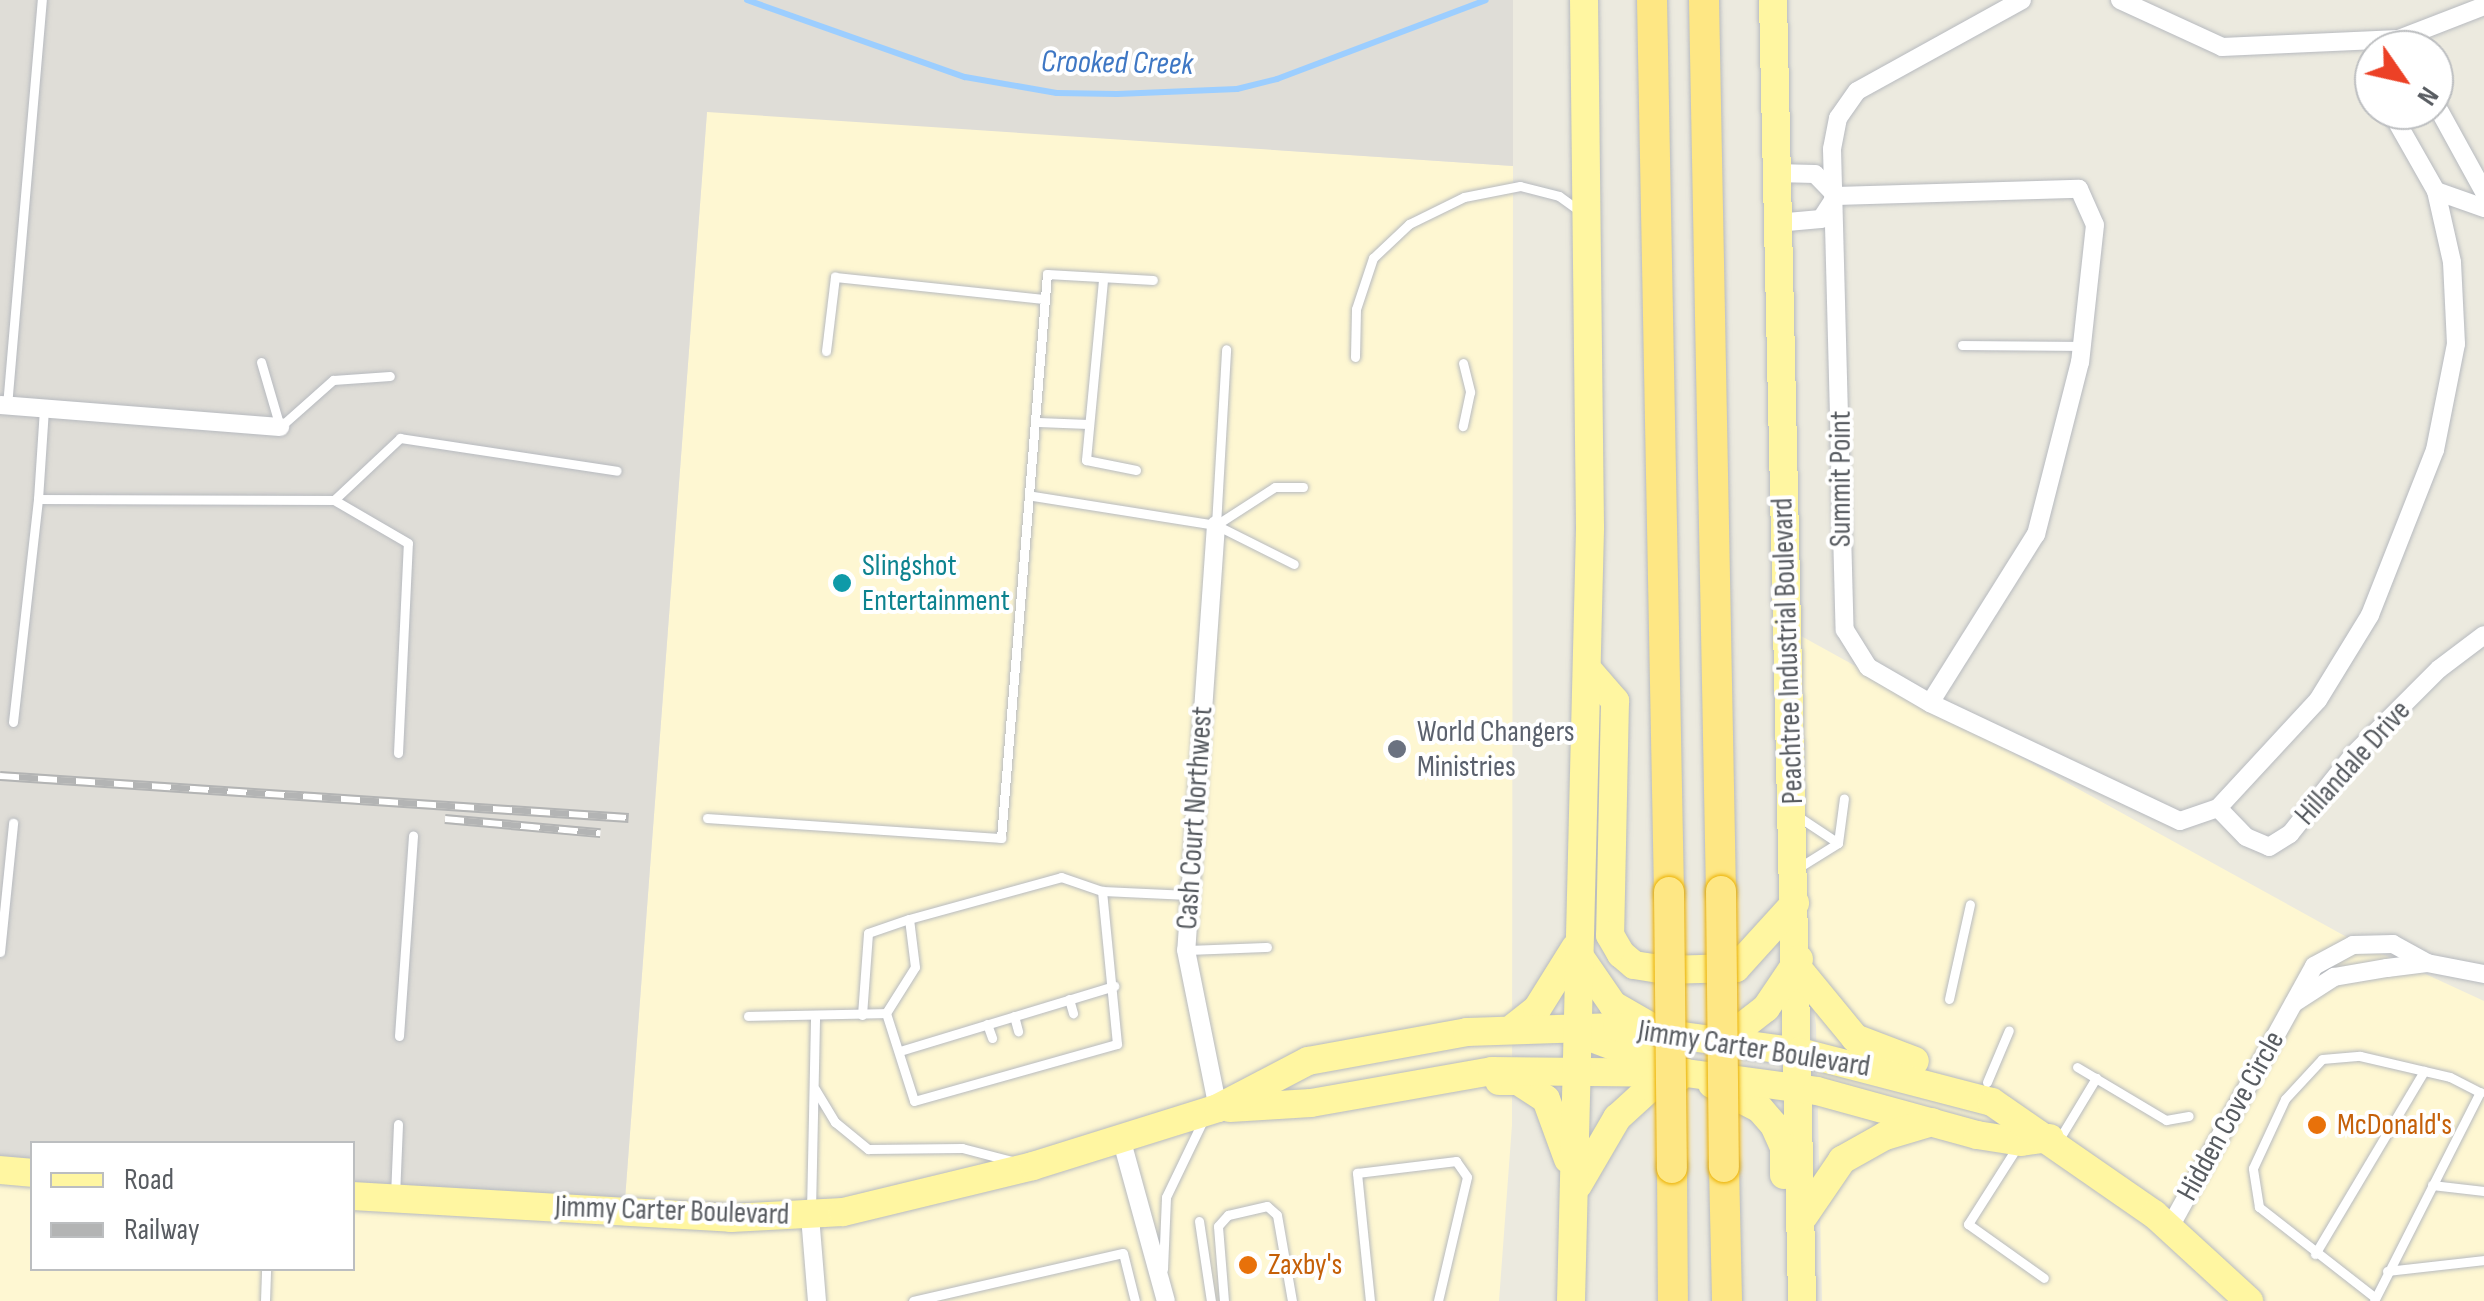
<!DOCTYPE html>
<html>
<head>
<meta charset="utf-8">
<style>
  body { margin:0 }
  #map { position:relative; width:2484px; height:1301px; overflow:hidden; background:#eceadf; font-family:"Sofia Sans Condensed",sans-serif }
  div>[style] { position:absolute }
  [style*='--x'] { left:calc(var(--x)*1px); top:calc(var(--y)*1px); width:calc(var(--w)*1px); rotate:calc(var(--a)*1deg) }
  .commercial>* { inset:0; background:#fef7d2 }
  .industrial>* { inset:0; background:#dfddd7 }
  .stream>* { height:6px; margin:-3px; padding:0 3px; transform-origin:3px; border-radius:3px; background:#9cceff }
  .roads { filter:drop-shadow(0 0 2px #b7babf) drop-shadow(0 0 2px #b7babf) }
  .lane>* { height:9px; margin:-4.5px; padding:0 4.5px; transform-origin:4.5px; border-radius:4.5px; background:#fff }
  .street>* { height:18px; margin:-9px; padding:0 9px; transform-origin:9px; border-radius:9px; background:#fff }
  .primary>* { height:28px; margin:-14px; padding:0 14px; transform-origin:14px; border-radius:14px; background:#fff6a1 }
  .highway>* { height:30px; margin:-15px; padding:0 15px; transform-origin:15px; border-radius:15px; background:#fee784 }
  .rail>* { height:10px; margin-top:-5px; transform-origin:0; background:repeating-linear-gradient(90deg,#fff 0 19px,#b3b4b4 0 38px); box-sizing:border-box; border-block:2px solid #b3b4b4 }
  .bridges { filter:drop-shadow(0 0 2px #ebb000) drop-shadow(0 0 2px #ebb000) }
  .highway-bridge>* { height:30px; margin:-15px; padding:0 15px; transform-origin:15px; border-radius:15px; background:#fee784 }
  .dots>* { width:28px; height:28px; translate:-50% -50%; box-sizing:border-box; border:5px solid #fff; border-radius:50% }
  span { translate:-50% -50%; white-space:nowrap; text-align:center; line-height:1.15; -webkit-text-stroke:8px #fff; paint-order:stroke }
  .street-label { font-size:30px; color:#585c61 }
  .culture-label { font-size:30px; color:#0d838f }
  .left { translate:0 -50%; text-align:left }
  .worship-label { font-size:30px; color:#5b616d }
  .food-label { font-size:30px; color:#c56008 }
  .water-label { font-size:32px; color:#3e77c4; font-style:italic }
  .legend { position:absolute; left:30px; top:1141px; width:325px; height:130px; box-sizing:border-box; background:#fff; border:2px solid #bcbec0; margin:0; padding:12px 18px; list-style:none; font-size:30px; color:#585c61 }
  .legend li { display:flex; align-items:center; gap:20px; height:50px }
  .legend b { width:50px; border:2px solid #bcbec0 }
  .north { position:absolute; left:2354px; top:30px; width:100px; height:100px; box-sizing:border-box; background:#fff; border:2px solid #bcbec0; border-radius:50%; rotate:124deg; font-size:28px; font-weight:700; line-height:40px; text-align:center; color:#585c61 }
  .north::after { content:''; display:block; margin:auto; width:35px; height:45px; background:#ec4126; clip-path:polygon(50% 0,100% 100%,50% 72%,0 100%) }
</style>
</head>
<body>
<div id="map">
  <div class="commercial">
    <div style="clip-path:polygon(707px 111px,1513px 166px,1512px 1125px,1499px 1301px,0 1301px,0 1161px,32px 1164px,32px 1268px,352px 1268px,353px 1198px,623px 1226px)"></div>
    <div style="clip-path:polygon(1792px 631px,2354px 941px,2484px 1001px,2484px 1301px,1822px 1301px,1816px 1025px,1798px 897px)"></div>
  </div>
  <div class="industrial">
    <div style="clip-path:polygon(0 0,1513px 0,1513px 166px,707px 112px,623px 1226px,353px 1198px,352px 1144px,32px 1144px,32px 1164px,0 1161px)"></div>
  </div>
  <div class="stream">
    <div style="--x:747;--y:0;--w:231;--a:19.5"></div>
    <div style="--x:965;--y:77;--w:93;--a:9.9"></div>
    <div style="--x:1057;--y:93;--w:60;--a:1"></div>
    <div style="--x:1117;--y:94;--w:120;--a:-2.4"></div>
    <div style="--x:1237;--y:89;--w:41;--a:-14"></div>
    <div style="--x:1277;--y:79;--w:223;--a:-20.7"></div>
  </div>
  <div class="roads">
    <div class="lane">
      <div style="--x:1103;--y:280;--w:181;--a:95.4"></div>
      <div style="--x:1086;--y:460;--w:51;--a:11.3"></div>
      <div style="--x:1962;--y:345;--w:121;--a:0.5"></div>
      <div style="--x:826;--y:351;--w:75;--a:-83.1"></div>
      <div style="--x:835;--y:277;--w:210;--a:6"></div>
      <div style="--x:1355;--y:357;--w:48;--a:-88.8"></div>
      <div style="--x:1356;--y:309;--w:54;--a:-71.6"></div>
      <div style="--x:1373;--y:258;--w:50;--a:-43.4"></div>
      <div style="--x:1409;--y:224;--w:61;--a:-26.1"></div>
      <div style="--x:1464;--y:197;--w:57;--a:-11.1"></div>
      <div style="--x:1520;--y:186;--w:40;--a:14.4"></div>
      <div style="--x:1559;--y:196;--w:27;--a:36"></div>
      <div style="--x:261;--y:362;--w:68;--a:73.7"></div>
      <div style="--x:280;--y:427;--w:71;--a:-41.6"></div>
      <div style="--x:333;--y:380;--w:57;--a:-4"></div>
      <div style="--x:1463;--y:363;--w:30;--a:76"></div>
      <div style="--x:1470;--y:392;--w:35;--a:102"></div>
      <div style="--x:7;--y:406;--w:408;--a:-85.1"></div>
      <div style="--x:1038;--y:422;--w:50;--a:2.3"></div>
      <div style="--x:1033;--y:496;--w:185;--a:9"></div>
      <div style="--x:1216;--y:525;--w:87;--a:26.6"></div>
      <div style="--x:38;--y:499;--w:90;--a:-86.2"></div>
      <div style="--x:1216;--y:525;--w:176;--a:-86.7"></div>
      <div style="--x:1216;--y:525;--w:70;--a:-32.8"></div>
      <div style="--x:1275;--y:487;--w:28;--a:0"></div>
      <div style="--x:13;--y:722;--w:224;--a:-83.6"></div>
      <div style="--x:38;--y:499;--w:296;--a:0.2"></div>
      <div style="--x:398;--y:753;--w:210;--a:-87.3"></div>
      <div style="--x:408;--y:543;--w:86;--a:-149.8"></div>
      <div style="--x:334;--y:500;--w:91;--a:-43.2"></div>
      <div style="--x:400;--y:438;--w:219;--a:8.6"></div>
      <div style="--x:1799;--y:817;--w:47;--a:33.7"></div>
      <div style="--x:707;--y:818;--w:295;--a:3.9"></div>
      <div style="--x:1001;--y:838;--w:566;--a:-85.34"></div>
      <div style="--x:1047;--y:274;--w:106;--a:3.2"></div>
      <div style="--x:1838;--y:843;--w:45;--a:-82.4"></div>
      <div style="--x:1798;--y:868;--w:47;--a:-32"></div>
      <div style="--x:1186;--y:950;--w:81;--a:-2.1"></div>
      <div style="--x:0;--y:952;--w:130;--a:-84.2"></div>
      <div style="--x:1069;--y:999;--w:15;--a:74"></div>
      <div style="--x:1949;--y:999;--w:97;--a:-77.5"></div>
      <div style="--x:886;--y:1013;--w:54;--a:-57.8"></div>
      <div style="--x:915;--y:967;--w:48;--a:-97.1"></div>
      <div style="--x:909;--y:919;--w:158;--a:-15.4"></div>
      <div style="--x:1061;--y:877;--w:43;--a:18.9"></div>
      <div style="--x:862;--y:1015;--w:82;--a:-85.8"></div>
      <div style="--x:868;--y:933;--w:43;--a:-18.9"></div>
      <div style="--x:748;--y:1016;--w:138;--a:-1.2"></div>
      <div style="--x:886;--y:1013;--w:92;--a:72.3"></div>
      <div style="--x:914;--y:1101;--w:211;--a:-15.7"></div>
      <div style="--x:1117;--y:1044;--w:154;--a:-95.6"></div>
      <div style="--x:1102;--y:891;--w:87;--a:2.6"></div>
      <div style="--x:1014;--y:1016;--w:16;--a:75"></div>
      <div style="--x:987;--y:1024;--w:15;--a:70"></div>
      <div style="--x:399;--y:1036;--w:201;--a:-86"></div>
      <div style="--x:900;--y:1051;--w:224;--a:-16.9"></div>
      <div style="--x:2077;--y:1067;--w:104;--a:30.8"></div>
      <div style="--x:2166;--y:1120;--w:23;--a:-10"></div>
      <div style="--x:1987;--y:1082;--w:56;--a:-67.1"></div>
      <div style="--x:815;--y:1089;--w:39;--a:59"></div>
      <div style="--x:835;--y:1122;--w:43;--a:39.3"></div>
      <div style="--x:868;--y:1149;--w:94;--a:-0.6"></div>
      <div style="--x:962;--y:1148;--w:52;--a:14.6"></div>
      <div style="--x:2058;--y:1141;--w:74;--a:-58.9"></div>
      <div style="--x:2019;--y:1144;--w:95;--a:122.5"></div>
      <div style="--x:1968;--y:1224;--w:93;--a:35.4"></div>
      <div style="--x:2432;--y:1185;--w:52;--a:6.6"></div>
      <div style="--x:395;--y:1196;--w:72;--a:-87.6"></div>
      <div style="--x:811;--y:1211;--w:192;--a:-88.8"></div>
      <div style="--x:1199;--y:1221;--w:81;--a:81.5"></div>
      <div style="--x:2315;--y:1254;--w:213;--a:-59.2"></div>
      <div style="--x:1163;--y:1269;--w:72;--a:-87.6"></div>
      <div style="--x:1166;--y:1197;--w:88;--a:-64.3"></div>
      <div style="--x:2387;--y:1271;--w:98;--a:-6.5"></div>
      <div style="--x:2373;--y:1296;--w:145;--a:-142"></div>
      <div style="--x:2259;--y:1207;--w:39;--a:-99"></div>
      <div style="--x:2253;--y:1168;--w:76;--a:-65.1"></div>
      <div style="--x:2285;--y:1099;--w:54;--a:-47.2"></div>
      <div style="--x:2322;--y:1059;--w:38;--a:-5"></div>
      <div style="--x:2360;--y:1056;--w:92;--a:13.1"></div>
      <div style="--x:2450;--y:1077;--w:34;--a:27"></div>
      <div style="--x:2480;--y:1092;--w:234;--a:116.9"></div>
      <div style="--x:265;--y:1301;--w:33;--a:-88"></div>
      <div style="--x:913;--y:1301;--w:215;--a:-12.9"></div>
      <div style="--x:1123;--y:1253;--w:49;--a:76"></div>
      <div style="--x:1224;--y:1301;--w:75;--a:-94.6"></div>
      <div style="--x:1218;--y:1226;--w:15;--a:-48"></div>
      <div style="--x:1228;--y:1215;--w:40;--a:-13"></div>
      <div style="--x:1267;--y:1206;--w:13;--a:42"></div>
      <div style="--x:1277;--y:1215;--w:87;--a:80.1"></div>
      <div style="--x:1370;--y:1301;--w:129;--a:-95.8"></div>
      <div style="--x:1357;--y:1173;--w:100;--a:-6.9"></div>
      <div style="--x:1456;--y:1161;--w:19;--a:55"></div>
      <div style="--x:1467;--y:1177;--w:127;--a:103.2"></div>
    </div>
    <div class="street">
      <div style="--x:2022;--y:0;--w:188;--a:151.1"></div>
      <div style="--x:1857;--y:91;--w:33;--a:125"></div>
      <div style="--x:1838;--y:118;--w:32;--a:101"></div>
      <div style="--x:1832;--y:149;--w:481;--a:88.5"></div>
      <div style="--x:1845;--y:630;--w:44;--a:58.1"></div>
      <div style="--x:1868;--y:667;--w:72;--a:30.1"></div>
      <div style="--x:1930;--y:703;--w:276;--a:25.3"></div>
      <div style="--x:2180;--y:821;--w:40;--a:-18.9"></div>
      <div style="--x:2218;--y:808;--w:147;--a:-47.2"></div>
      <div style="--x:2318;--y:700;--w:100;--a:-58.5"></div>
      <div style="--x:2370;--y:615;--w:177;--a:-68.5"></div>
      <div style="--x:2435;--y:450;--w:108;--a:-78.8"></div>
      <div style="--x:2456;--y:344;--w:82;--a:-92.8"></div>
      <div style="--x:2452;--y:262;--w:73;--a:-102.7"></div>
      <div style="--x:2436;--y:191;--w:93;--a:-119.6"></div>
      <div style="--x:2120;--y:0;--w:112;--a:24.7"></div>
      <div style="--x:2222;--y:47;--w:177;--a:-2.6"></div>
      <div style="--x:2399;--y:39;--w:91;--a:-21.2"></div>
      <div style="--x:2434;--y:101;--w:104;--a:61.2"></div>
      <div style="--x:1775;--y:173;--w:40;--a:1.4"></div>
      <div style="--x:1815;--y:174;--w:30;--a:46"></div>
      <div style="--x:2436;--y:191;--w:51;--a:19.5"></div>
      <div style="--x:1836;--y:196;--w:243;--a:-1.7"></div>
      <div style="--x:2079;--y:189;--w:39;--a:66"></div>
      <div style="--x:2095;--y:225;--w:138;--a:96.2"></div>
      <div style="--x:2080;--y:362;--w:178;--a:104.3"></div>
      <div style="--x:2036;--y:534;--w:199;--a:122.1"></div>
      <div style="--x:1776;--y:223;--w:45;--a:-5.1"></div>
      <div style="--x:1821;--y:219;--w:27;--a:-57"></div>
      <div style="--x:0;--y:405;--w:281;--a:4.5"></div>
      <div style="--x:1216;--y:525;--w:426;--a:94"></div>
      <div style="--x:1186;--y:950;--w:161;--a:78.6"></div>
      <div style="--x:2218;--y:808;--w:40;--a:46"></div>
      <div style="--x:2246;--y:837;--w:25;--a:23"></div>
      <div style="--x:2269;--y:847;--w:25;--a:-32"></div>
      <div style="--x:2290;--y:834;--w:101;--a:-51.4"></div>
      <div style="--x:2353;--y:755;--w:122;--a:-45"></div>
      <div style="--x:2439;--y:669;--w:56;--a:-37.1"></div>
      <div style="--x:2294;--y:1003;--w:48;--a:-33"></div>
      <div style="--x:2334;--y:977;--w:54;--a:-9.6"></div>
      <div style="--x:2387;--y:968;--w:40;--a:-7.1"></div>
      <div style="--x:2427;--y:963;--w:58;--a:10.9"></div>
      <div style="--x:1121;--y:1138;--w:169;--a:74.6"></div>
      <div style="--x:810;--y:1216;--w:85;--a:85.3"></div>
      <div style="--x:2170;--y:1227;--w:298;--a:-61.1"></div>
      <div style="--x:2314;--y:966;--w:44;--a:-28.3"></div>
      <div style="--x:2353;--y:945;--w:40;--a:-1.4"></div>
      <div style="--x:2393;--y:944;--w:39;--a:29"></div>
    </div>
    <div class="primary">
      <div style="--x:1773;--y:0;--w:1301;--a:88.72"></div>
      <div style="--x:1589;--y:671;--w:40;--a:49"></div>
      <div style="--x:1615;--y:701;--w:234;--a:91.2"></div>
      <div style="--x:1610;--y:935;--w:22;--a:60"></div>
      <div style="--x:1621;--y:954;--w:17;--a:40"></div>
      <div style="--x:1634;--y:965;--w:31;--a:9"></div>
      <div style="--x:1665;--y:970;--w:71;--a:-1.6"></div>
      <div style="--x:1736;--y:968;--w:88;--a:-47.8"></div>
      <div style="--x:1580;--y:957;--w:58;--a:55.5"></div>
      <div style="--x:1613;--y:1005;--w:40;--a:29.7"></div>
      <div style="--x:1800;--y:971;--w:87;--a:50.6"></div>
      <div style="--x:1855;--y:1038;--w:64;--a:21"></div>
      <div style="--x:1514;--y:1027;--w:29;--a:-38"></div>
      <div style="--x:1537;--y:1009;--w:72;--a:-58.1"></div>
      <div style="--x:1581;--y:1034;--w:88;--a:20.7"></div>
      <div style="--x:1721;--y:1043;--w:57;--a:-37.9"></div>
      <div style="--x:1766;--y:1008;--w:59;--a:-56"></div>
      <div style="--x:1499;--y:1081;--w:19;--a:0"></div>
      <div style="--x:1518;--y:1081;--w:33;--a:33"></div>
      <div style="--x:1546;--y:1099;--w:64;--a:69.9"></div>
      <div style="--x:1712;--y:1084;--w:54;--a:27.5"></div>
      <div style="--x:1760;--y:1109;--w:21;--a:49"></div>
      <div style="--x:1774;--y:1125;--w:24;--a:66"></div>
      <div style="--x:1784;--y:1147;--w:28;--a:90"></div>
      <div style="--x:1230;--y:1108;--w:81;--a:-3.5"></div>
      <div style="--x:1311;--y:1103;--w:184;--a:-10"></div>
      <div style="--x:1492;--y:1071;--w:194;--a:0.6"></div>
      <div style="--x:1686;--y:1073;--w:132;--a:7.8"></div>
      <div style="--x:1817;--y:1091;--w:166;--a:15.4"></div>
      <div style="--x:1977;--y:1135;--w:45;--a:9"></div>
      <div style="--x:2021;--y:1142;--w:29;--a:-8"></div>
      <div style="--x:0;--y:1170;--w:32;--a:5"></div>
      <div style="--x:1578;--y:1185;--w:78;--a:-59.8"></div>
      <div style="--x:1617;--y:1118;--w:46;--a:-42.4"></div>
      <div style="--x:1651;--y:1087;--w:28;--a:-18"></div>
      <div style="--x:352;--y:1196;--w:380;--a:3.3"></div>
      <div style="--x:731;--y:1218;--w:112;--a:-3.1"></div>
      <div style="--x:843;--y:1212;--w:195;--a:-13.6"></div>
      <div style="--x:1033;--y:1166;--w:194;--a:-17.4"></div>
      <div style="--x:1218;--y:1108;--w:102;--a:-27.6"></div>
      <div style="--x:1308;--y:1061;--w:162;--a:-10.3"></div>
      <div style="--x:1467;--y:1032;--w:150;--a:-1.9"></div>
      <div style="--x:1617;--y:1027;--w:185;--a:7.8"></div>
      <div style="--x:1800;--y:1052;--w:198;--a:14.6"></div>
      <div style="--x:1992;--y:1102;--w:197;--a:34.7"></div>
      <div style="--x:2154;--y:1214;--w:129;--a:42.5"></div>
      <div style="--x:1804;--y:1216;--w:68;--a:-55.8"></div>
      <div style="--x:1842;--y:1160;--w:49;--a:-29.2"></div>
      <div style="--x:1885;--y:1136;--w:49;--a:-16.6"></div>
      <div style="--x:1571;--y:1301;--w:774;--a:-88.59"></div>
      <div style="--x:1590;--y:527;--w:527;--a:-90.65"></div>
    </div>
    <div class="highway">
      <div style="--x:1652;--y:0;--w:892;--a:88.91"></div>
      <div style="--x:1704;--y:0;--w:891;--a:88.91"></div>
      <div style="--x:1724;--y:1167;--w:134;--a:88.7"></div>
      <div style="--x:1672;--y:1168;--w:133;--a:89.6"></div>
    </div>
  </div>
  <div class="rail">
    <div style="--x:0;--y:776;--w:630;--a:3.82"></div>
    <div style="--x:445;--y:819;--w:156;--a:5.2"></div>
  </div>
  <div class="bridges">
    <div class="highway-bridge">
      <div style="--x:1721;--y:891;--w:276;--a:89.4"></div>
      <div style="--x:1669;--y:892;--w:276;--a:89.4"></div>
    </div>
  </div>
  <div class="dots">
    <div style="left:842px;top:583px;background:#0f9aa8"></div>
    <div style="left:1397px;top:749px;background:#6b7280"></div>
    <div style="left:2317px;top:1125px;background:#e8710a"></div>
    <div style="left:1248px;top:1265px;background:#e8710a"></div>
  </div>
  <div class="street-label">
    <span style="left:1841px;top:479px;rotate:-90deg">Summit Point</span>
    <span style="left:1788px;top:651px;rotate:-92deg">Peachtree Industrial Boulevard</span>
    <span style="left:2353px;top:763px;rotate:-48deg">Hillandale Drive</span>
    <span style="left:1195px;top:818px;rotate:-86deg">Cash Court Northwest</span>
    <span style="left:1754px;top:1049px;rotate:9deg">Jimmy Carter Boulevard</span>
    <span style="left:2231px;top:1116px;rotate:-61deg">Hidden Cove Circle</span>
    <span style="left:672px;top:1211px;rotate:2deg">Jimmy Carter Boulevard</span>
  </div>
  <div class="culture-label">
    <span class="left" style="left:862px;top:583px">Slingshot<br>Entertainment</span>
  </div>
  <div class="worship-label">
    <span class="left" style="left:1417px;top:749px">World Changers<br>Ministries</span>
  </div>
  <div class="food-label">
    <span class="left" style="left:2337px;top:1125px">McDonald's</span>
    <span class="left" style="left:1268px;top:1265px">Zaxby's</span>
  </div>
  <div class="water-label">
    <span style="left:1117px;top:64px;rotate:1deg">Crooked Creek</span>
  </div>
  <ul class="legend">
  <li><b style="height:12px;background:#fff6a1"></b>Road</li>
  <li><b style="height:12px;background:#b3b4b4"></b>Railway</li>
  </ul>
  <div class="north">N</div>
</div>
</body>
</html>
